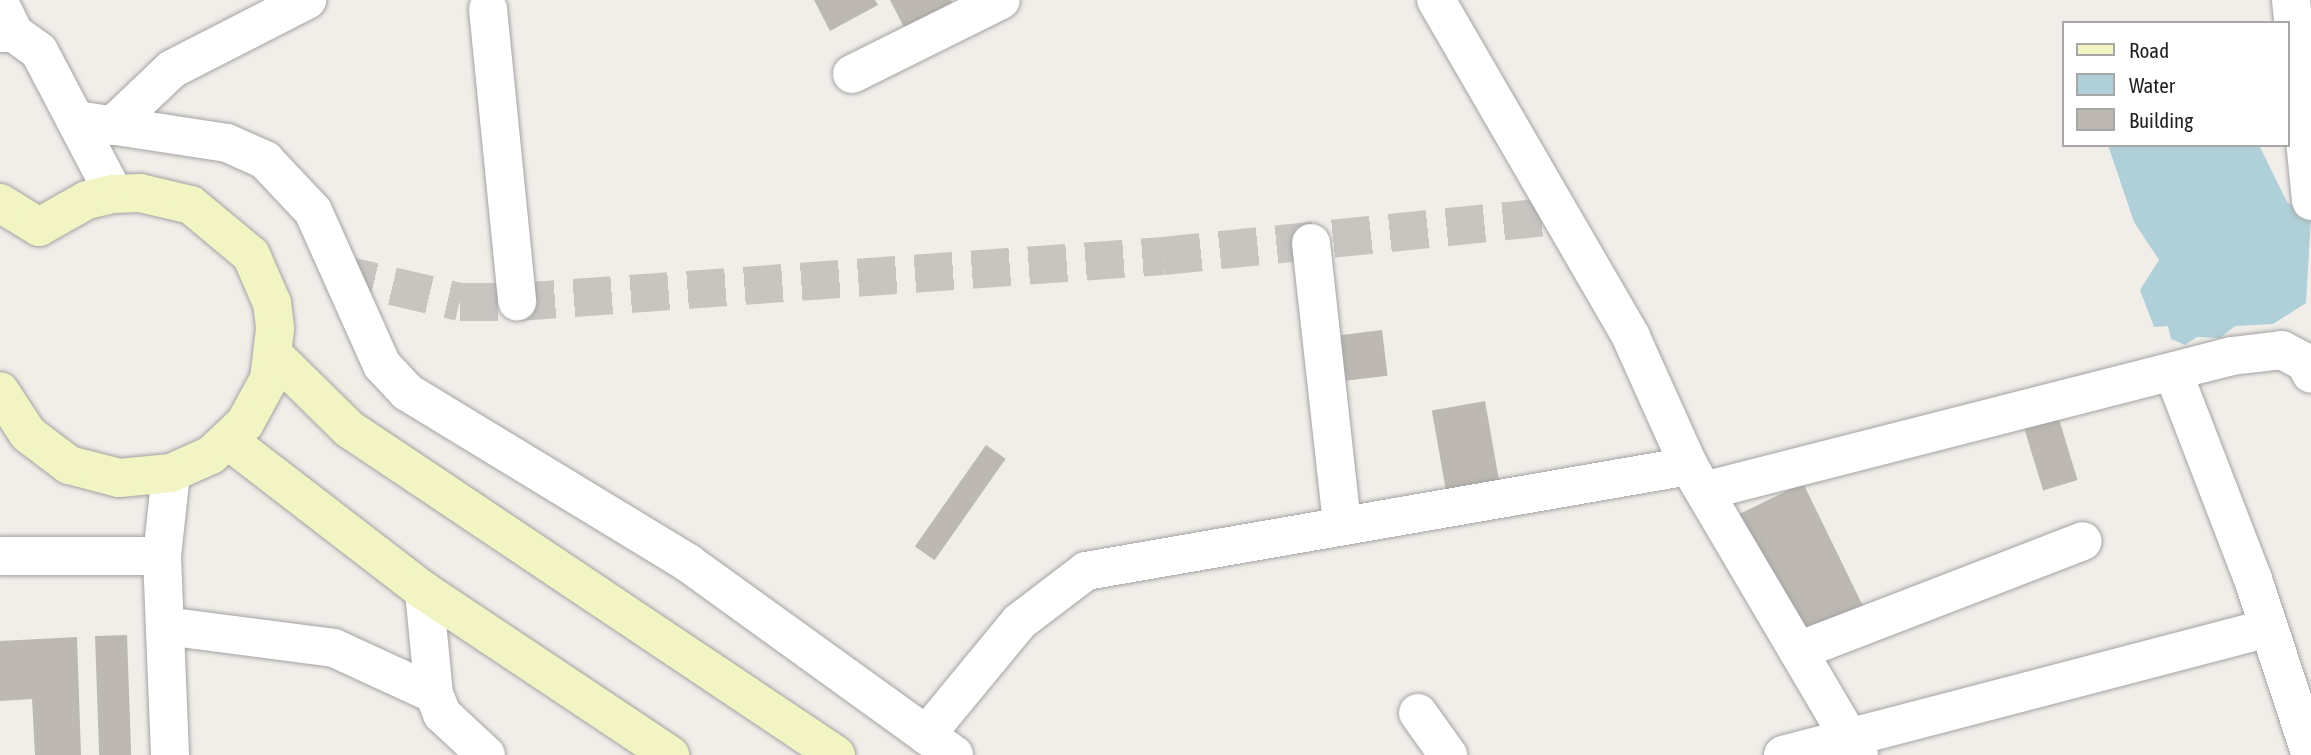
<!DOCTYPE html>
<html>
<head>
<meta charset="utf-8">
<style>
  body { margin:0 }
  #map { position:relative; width:2311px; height:755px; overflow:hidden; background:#f1eee9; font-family:"Asap Condensed",sans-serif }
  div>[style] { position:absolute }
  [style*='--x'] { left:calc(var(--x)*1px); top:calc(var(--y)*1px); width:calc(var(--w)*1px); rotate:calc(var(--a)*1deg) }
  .water>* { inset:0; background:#afd0d9 }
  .building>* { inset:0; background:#beb8b2; transform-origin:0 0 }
  .minor-tunnel>* { height:38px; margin-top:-19px; transform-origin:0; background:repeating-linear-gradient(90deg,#c8c5c1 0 38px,transparent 0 57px) }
  .roads { filter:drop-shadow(0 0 2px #a3a3a3) drop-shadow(0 0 2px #a3a3a3) }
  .minor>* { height:38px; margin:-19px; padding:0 19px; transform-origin:19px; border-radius:19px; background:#fff }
  .tertiary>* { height:38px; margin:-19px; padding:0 19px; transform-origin:19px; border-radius:19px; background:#fff }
  .secondary>* { height:38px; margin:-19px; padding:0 19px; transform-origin:19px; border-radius:19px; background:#f2f4c4 }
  span { translate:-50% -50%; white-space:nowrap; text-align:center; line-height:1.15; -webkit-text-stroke:7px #fff; paint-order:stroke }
  .legend { position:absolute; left:2062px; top:21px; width:228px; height:126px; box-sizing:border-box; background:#fff; border:2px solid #a7a7a7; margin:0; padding:9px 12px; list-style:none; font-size:21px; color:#222 }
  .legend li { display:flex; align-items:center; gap:14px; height:35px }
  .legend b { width:35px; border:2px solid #a7a7a7 }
</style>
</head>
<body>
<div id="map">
  <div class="water">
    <div style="clip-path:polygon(2108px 145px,2259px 145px,2287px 202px,2311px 218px,2306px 303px,2273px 324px,2235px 326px,2220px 338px,2197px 337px,2185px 345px,2171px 339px,2168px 326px,2154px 327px,2140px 290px,2159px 260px,2134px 222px)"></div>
  </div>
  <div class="building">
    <div style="clip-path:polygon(814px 0,875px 0,878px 5px,830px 31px)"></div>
    <div style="clip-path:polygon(890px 0,951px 0,956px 10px,908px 35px)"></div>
    <div style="left:1382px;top:330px;width:46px;height:51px;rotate:83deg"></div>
    <div style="left:1485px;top:401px;width:80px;height:54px;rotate:80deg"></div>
    <div style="left:2058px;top:416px;width:67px;height:36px;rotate:73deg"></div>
    <div style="left:986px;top:445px;width:24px;height:124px;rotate:35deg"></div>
    <div style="left:1803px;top:483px;width:138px;height:77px;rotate:64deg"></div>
    <div style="left:127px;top:635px;width:120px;height:32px;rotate:88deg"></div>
    <div style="clip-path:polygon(77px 637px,81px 755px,35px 755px,32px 699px,0 701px,0 641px)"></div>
  </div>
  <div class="minor-tunnel">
    <div style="--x:337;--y:273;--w:126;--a:13.3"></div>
    <div style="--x:460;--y:302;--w:57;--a:0"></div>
    <div style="--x:517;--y:302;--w:648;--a:-4.07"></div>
    <div style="--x:1163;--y:256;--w:397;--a:-5.8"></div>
  </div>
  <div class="roads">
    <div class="minor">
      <div style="--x:1436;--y:0;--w:389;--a:59.9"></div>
      <div style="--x:1631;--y:337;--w:141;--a:65.8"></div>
      <div style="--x:1689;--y:466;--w:335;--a:59.5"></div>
      <div style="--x:2291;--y:0;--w:202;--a:84.3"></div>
      <div style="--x:0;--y:4;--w:32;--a:64"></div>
      <div style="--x:488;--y:9;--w:294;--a:84.3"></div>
      <div style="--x:852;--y:74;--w:166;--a:-26.4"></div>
      <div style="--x:112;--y:126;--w:83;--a:-43.5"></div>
      <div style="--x:172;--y:69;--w:152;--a:-27.1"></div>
      <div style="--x:1311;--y:243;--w:285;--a:83.7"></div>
      <div style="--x:2173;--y:372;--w:222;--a:68.9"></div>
      <div style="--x:2253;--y:579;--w:185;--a:71.8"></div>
      <div style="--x:1704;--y:491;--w:545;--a:-14.34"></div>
      <div style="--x:2232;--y:356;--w:50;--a:-6.8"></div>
      <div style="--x:2282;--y:350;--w:26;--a:28"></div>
      <div style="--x:2305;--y:362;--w:13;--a:63"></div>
      <div style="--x:0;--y:556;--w:162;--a:0"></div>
      <div style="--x:1798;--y:651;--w:305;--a:-21.1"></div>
      <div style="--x:1418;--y:713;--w:52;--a:54.5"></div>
      <div style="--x:926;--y:735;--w:146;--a:-50.5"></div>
      <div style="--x:1019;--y:622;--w:84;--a:-37.3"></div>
      <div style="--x:1086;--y:571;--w:612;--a:-9.88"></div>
      <div style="--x:1783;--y:755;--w:501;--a:-14.67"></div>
    </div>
    <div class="tertiary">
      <div style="--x:0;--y:33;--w:14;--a:0"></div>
      <div style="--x:14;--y:33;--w:31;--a:36"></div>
      <div style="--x:39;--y:51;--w:161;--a:62.3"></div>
      <div style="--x:77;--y:120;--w:152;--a:8.7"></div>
      <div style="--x:227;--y:143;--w:42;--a:24.1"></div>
      <div style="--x:265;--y:160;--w:70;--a:46.7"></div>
      <div style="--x:313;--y:211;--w:169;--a:65.9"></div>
      <div style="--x:382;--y:365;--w:37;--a:47"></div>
      <div style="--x:407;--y:392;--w:329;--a:31.3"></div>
      <div style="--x:688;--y:563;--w:328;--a:35.8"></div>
      <div style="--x:424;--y:591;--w:103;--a:84.5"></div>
      <div style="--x:165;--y:626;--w:170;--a:7.4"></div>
      <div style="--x:334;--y:648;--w:110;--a:24.7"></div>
      <div style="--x:434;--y:694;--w:22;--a:68"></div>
      <div style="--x:442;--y:714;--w:60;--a:43"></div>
      <div style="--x:170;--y:755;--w:199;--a:-92.3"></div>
      <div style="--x:162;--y:556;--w:83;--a:-83.8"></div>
    </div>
    <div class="secondary">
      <div style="--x:0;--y:203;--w:46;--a:31.6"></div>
      <div style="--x:39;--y:227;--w:55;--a:-29.4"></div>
      <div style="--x:87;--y:200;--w:28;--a:-13"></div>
      <div style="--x:114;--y:194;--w:26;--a:-2"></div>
      <div style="--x:140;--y:193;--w:52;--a:13.2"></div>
      <div style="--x:191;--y:205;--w:78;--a:39.8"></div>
      <div style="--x:251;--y:255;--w:52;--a:66.4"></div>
      <div style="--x:272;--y:303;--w:26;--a:83"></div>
      <div style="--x:275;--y:329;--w:50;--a:96.8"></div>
      <div style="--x:269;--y:379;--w:50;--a:118.6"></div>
      <div style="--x:245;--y:423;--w:47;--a:136.7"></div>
      <div style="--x:211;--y:455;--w:44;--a:155.8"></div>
      <div style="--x:171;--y:473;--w:52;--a:174.5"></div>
      <div style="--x:119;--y:478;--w:52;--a:-165.4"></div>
      <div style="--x:69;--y:465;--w:51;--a:-142.9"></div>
      <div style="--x:28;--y:434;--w:51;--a:-123.1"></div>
      <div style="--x:274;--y:355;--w:105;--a:44.6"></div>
      <div style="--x:349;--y:429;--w:586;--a:33.8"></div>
      <div style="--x:229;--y:441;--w:246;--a:37.6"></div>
      <div style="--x:424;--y:591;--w:296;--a:33.7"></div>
    </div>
  </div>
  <ul class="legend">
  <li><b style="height:9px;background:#f2f4c4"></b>Road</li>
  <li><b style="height:19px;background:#afd0d9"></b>Water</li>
  <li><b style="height:19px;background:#beb8b2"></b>Building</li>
  </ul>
</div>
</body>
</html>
